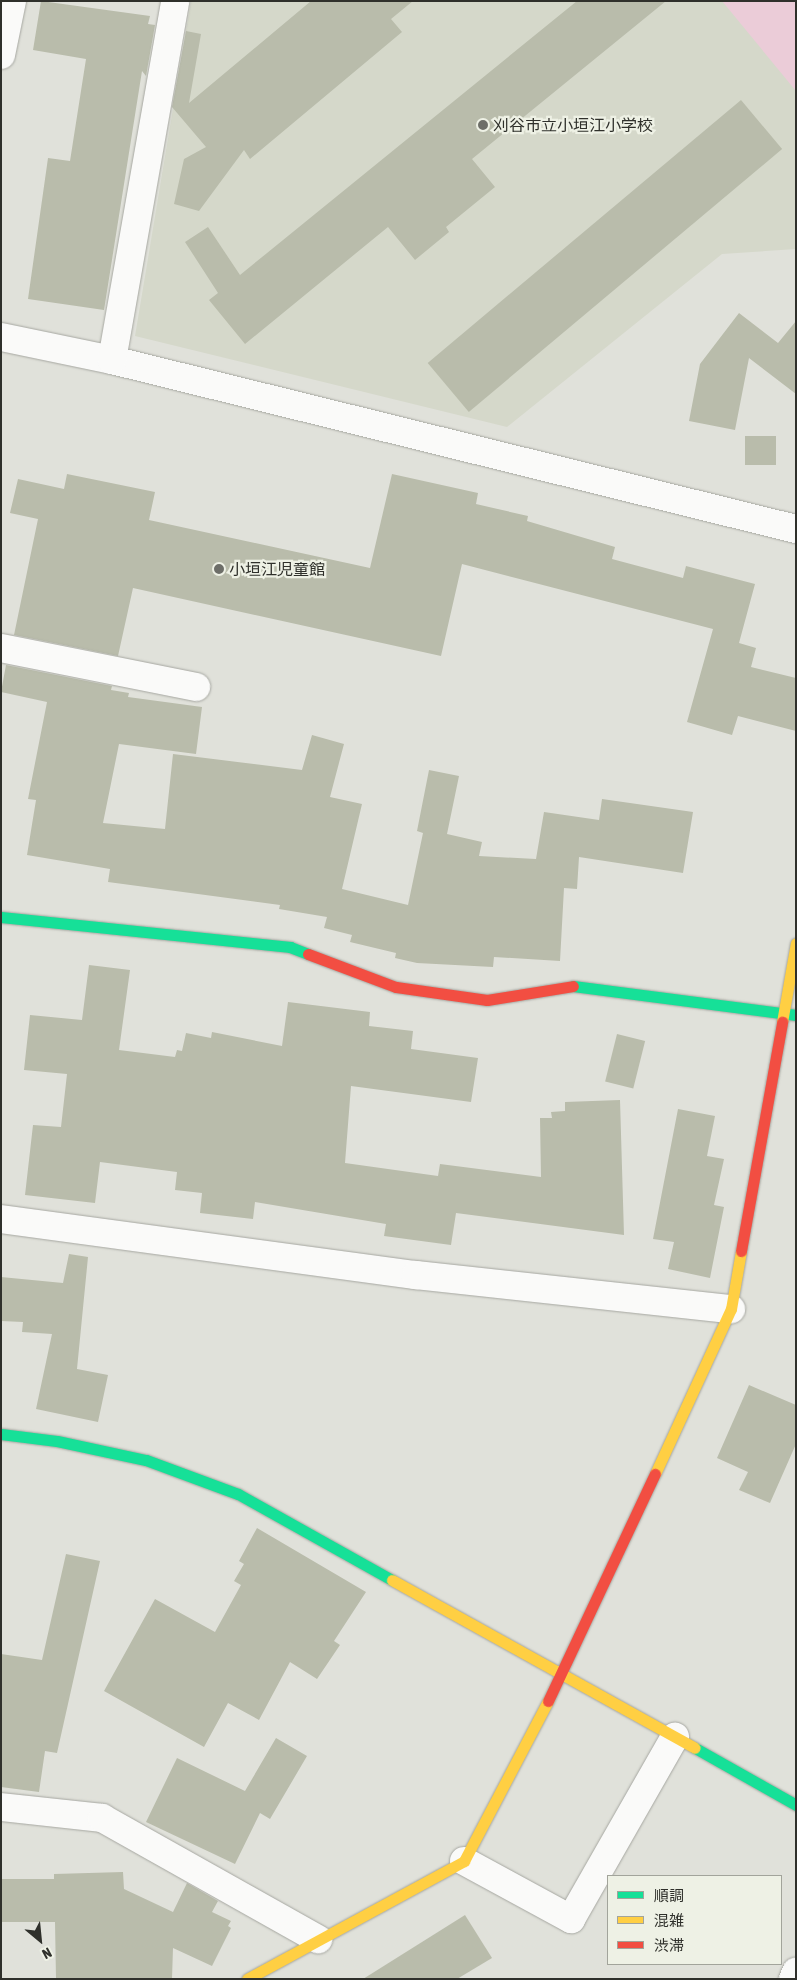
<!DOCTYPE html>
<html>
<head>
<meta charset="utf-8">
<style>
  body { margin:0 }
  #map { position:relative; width:797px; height:1980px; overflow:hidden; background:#e0e1da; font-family:"Asap Condensed","Noto Sans JP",sans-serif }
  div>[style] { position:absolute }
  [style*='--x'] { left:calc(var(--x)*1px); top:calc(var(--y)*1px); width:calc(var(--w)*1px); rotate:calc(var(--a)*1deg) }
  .built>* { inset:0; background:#d5d8ca }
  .green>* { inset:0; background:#ebccd8 }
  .building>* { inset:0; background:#b9bcab; transform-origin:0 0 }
  .roads { filter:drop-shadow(0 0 1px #a6a7a1) drop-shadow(0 0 1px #a6a7a1) }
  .street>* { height:28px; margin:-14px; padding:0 14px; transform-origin:14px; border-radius:14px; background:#fafaf9 }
  .fast>* { height:11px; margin:-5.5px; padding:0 5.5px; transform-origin:5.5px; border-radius:5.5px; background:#16e098 }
  .slow>* { height:11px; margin:-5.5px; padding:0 5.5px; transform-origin:5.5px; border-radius:5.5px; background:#ffcf43 }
  .jam>* { height:11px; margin:-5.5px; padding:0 5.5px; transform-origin:5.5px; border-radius:5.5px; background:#f24e42 }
  .dots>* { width:14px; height:14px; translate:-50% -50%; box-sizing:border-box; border:2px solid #eef1e5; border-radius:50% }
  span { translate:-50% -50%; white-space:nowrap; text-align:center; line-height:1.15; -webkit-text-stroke:4.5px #eef1e5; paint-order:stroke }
  .poi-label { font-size:16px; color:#2f302b }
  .left { translate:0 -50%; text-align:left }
  .frame { position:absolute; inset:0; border:2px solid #2f302b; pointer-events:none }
  .legend { position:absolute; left:607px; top:1875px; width:175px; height:90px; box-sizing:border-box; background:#eef1e5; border:1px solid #a2a49b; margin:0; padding:6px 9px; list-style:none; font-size:15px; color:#2f302b }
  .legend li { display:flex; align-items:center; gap:10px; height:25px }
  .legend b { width:25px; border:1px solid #a2a49b }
  .north { position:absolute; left:15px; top:1915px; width:50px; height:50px; -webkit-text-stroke:4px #eef1e5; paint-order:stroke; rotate:152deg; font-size:14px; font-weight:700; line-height:20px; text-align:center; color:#2f302b }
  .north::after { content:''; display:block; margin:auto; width:18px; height:22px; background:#2f302b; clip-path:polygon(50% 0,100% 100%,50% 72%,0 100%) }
</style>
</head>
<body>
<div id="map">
  <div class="built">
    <div style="clip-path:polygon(191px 1px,796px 1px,796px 249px,722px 254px,507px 427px,135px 336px)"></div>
  </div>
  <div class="green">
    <div style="clip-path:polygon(722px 1px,796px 1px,796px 91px)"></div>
  </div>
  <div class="building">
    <div style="clip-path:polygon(41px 1px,150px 16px,148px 24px,155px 25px,146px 76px,142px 71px,104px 310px,28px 299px,48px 158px,70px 161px,86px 59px,33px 50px)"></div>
    <div style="clip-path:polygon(311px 1px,413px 1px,391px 19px,402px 32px,250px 159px,244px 150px,199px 211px,174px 204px,184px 159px,206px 147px,172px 107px,186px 31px,201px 34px,189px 103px)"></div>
    <div style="clip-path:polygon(577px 1px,666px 1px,472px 159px,495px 187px,446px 227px,449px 232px,415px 260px,388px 227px,245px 344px,209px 300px,218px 293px,185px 242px,208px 227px,240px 275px)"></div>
    <div style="left:741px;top:100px;width:64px;height:409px;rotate:50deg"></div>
    <div style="clip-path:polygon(739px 313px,778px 343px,796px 321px,796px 394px,749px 358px,735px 430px,689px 421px,700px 364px)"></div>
    <div style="left:745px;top:436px;width:31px;height:29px"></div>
    <div style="clip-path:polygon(67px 474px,155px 492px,149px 520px,370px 568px,392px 474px,478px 493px,476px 504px,528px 516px,527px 521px,615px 547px,612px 559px,683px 578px,686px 566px,755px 584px,739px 643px,756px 648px,751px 667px,796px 678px,796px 731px,738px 716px,732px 735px,687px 722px,713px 629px,462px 564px,441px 656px,133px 588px,118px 656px,14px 635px,38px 519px,10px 513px,18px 479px,64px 489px)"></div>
    <div style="clip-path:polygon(6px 665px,112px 686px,111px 690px,129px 693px,128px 697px,202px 707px,196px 754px,119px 744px,103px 823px,165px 829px,173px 754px,302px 770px,312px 735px,344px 744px,330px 797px,362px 804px,342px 889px,408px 905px,423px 833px,417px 831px,429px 770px,459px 776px,447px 834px,482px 842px,479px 856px,536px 859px,544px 812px,599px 820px,602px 799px,693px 812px,683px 873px,579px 857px,577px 889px,564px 888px,560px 961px,494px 957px,493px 967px,417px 963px,395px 958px,396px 953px,350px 942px,352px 935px,324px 928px,327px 917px,279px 909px,280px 905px,108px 882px,110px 869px,27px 855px,36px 800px,28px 799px,47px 702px,1px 692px)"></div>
    <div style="clip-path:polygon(89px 965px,130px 970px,119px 1050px,175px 1057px,177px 1050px,182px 1051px,186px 1033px,211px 1038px,212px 1032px,282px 1046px,288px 1002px,370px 1012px,369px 1026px,413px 1031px,411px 1049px,478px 1058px,471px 1102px,351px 1086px,345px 1163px,438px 1176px,440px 1164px,541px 1177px,540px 1118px,552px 1118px,551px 1112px,565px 1111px,565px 1102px,620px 1100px,624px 1235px,456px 1213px,451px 1245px,384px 1236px,386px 1224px,255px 1202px,253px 1219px,200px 1213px,202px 1193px,175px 1190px,177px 1172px,100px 1162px,95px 1203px,25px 1195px,33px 1125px,61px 1127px,67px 1074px,24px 1070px,30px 1015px,82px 1020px)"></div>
    <div style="left:617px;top:1034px;width:29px;height:49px;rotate:14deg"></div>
    <div style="clip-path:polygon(678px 1109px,715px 1116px,707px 1156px,724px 1159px,714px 1205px,724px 1207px,710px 1278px,668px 1269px,674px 1242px,653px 1239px)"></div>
    <div style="clip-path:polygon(69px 1254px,88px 1257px,77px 1369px,108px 1375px,98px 1422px,36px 1409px,52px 1334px,22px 1332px,23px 1322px,1px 1321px,1px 1277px,63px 1283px)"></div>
    <div style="clip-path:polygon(749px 1385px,796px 1405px,796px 1444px,770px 1503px,739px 1490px,748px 1472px,717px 1458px)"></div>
    <div style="clip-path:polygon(257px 1528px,366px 1592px,334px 1641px,340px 1645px,317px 1679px,290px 1662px,259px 1720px,228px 1703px,204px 1747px,104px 1691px,155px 1599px,215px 1632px,241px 1585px,234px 1581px,244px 1564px,239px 1561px)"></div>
    <div style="clip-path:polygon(66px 1554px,100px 1561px,57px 1753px,45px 1751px,39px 1792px,1px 1787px,1px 1654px,42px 1660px)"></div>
    <div style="clip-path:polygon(276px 1738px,307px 1756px,270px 1819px,260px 1813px,235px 1864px,146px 1822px,177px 1758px,245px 1791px)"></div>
    <div style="clip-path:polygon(123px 1872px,124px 1889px,173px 1912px,187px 1883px,218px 1901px,212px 1912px,231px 1921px,228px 1926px,231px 1928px,212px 1966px,173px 1948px,172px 1979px,56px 1979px,55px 1922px,1px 1922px,1px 1879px,54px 1879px,54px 1874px)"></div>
    <div style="clip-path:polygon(465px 1915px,492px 1958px,457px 1979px,363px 1979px)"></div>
  </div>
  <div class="roads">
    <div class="street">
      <div style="--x:1;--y:55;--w:55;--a:-78.5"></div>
      <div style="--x:1;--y:337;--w:113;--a:11.7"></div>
      <div style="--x:112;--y:360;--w:705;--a:13.88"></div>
      <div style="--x:112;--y:360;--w:364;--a:-80"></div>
      <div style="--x:1;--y:648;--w:199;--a:11.3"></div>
      <div style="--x:1;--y:1219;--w:419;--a:7.7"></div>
      <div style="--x:416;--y:1275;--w:317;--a:6.2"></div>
      <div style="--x:1;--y:1807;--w:102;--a:6.2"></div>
      <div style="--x:102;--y:1818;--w:248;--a:29.3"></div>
      <div style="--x:464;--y:1861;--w:122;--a:28.5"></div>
      <div style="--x:571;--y:1919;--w:210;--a:-60.3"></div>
      <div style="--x:793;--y:1979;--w:8;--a:-67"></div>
    </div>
    <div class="fast">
      <div style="--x:1;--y:917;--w:291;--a:5.9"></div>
      <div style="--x:290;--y:947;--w:19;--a:21"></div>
      <div style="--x:573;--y:986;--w:225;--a:7.4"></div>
      <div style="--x:1;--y:1434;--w:56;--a:7.1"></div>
      <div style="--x:57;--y:1441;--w:91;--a:12.1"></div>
      <div style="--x:146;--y:1460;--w:98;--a:20.3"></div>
      <div style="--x:238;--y:1494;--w:176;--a:29.2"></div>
      <div style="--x:695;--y:1748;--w:116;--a:29.4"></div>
    </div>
    <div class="slow">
      <div style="--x:782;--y:1022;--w:80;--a:-80"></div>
      <div style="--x:655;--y:1474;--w:182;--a:-65.3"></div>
      <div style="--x:731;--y:1309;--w:59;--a:-80.2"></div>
      <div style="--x:392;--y:1580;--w:346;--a:29"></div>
      <div style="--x:247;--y:1979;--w:247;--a:-28.5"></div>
      <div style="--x:464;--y:1861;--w:181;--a:-62.3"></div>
    </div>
    <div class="jam">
      <div style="--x:308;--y:954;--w:94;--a:20.6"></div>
      <div style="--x:396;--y:987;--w:92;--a:8.1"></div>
      <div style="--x:487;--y:1000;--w:87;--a:-9.2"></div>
      <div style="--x:741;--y:1251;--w:233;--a:-79.8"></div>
      <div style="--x:548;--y:1701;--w:251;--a:-64.8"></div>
    </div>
  </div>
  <div class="dots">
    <div style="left:483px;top:125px;background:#6d6e68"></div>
    <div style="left:219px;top:569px;background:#6d6e68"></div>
  </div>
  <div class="poi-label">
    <span class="left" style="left:493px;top:125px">刈谷市立小垣江小学校</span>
    <span class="left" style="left:229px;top:569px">小垣江児童館</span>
  </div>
  <div class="frame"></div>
  <ul class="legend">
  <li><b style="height:6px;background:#16e098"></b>順調</li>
  <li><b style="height:6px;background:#ffcf43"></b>混雑</li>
  <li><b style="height:6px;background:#f24e42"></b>渋滞</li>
  </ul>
  <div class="north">N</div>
</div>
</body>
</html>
